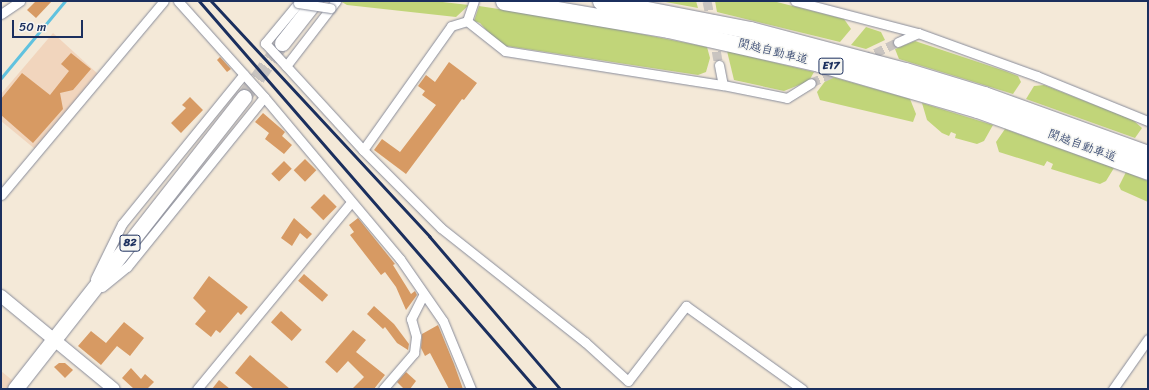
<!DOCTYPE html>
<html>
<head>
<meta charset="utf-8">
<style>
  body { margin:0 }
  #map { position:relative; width:1149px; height:390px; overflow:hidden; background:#f4e9d8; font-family:Sriracha,"Klee One",sans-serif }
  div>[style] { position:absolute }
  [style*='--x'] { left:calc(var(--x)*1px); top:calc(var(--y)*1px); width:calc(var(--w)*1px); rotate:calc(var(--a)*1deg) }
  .built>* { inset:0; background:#f1d5bd }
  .green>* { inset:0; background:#c1d579 }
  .stream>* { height:3px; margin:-1.5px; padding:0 1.5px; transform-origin:1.5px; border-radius:1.5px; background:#60c2df }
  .building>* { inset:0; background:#d79a63; transform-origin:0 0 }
  .minor-tunnel>* { height:9px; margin-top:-4.5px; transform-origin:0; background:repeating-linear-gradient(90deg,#c9c4c0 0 9px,transparent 0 13.5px) }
  .primary-tunnel>* { height:15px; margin-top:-7.5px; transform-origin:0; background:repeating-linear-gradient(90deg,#c9c4c0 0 15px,transparent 0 23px) }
  .roads { filter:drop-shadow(0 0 1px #888c9b) drop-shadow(0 0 1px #888c9b) }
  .minor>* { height:9px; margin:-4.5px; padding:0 4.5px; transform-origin:4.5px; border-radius:4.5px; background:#fff }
  .tertiary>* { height:12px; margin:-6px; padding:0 6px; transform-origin:6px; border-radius:6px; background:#fff }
  .primary>* { height:15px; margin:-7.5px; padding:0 7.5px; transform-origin:7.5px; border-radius:7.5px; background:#fff }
  .motorway>* { height:17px; margin:-8.5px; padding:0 8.5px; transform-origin:8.5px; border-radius:8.5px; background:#fff }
  .rail>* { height:3px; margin:-1.5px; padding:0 1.5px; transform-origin:1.5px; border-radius:1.5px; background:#1b2f5e }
  .bridges { filter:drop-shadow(0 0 1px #888c9b) drop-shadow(0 0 1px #888c9b) }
  .minor-bridge>* { height:9px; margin:-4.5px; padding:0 4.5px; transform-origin:4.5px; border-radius:4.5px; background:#fff }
  span { translate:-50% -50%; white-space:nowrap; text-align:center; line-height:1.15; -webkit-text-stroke:3px #f6f6f2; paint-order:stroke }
  .shield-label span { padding:1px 3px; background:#f6f6f2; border:1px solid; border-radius:3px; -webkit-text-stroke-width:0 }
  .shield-label { font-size:11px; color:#1b2f5e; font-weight:700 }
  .street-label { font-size:12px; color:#1b2f5e }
  .frame { position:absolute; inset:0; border:2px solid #1b2f5e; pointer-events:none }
  .scale { position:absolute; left:12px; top:20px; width:71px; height:18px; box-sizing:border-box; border:2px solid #1b2f5e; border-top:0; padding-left:5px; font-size:12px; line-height:14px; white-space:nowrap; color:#1b2f5e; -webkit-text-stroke:3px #f6f6f2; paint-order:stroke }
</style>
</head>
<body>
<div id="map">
  <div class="built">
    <div style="clip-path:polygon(53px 33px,98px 74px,35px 149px,1px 121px,1px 94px)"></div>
    <div style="clip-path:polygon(1px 371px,18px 385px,15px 389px,1px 389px)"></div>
  </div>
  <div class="green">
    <div style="clip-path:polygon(340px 1px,434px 1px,469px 5px,456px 17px,347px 5px)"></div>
    <div style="clip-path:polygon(660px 1px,696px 1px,698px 8px)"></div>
    <div style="clip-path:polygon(715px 1px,773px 1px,844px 19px,851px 29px,840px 42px,717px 12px)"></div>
    <div style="clip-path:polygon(479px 6px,576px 21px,707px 47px,710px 58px,706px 72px,698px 75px,506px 46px,496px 41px,480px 23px,474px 21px)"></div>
    <div style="clip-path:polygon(866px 27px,881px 32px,885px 40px,866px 49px,851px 45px)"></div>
    <div style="clip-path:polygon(915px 41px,1005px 71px,1018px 76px,1021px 82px,1013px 94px,899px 59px,895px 49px)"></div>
    <div style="clip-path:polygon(727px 51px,814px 72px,809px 81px,784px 91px,734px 80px)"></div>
    <div style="clip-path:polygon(829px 76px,910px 99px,916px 114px,913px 122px,820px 100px,817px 92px)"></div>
    <div style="clip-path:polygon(1044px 85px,1133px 120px,1142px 128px,1135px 138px,1026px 99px,1034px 86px)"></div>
    <div style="clip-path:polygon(922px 103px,993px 125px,984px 141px,977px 144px,955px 138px,956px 134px,951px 132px,949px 136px,942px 133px,927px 120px)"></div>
    <div style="clip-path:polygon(1005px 129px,1114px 168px,1106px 181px,1100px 184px,1051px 169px,1053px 164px,1047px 161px,1044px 166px,999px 152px,996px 142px)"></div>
    <div style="clip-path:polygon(1126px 172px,1148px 181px,1148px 202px,1121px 190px,1119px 186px)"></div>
  </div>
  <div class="stream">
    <div style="--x:1;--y:78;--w:100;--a:-50.3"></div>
  </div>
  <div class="building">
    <div style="clip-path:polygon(36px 1px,52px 1px,36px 18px,27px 10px)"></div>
    <div style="clip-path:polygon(71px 53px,91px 69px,73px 90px,60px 93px,63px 109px,33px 143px,1px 115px,1px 99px,22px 73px,50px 95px,69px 71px,61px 64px)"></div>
    <div style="clip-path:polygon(220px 57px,231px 69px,227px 72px,217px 60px)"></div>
    <div style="clip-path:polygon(449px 62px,477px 83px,464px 100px,462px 99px,406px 174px,374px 150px,382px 139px,400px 152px,436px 105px,422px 95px,425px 91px,418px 86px,426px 75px,435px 82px)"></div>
    <div style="clip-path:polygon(190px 97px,203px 110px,181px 133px,171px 123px,186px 108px,182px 105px)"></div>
    <div style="clip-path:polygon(263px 113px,285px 132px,282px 136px,292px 145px,284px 154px,265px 139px,269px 133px,255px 122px)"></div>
    <div style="left:305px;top:159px;width:16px;height:16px;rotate:45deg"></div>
    <div style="left:284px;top:161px;width:11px;height:18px;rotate:45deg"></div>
    <div style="left:324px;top:194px;width:18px;height:19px;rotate:45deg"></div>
    <div style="clip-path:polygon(294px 218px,312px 234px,307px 239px,300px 233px,292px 246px,281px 238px)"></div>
    <div style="clip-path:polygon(358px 218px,395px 264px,393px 265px,411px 294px,415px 291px,417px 295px,406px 310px,396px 287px,385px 272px,381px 275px,350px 235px,354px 232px,349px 225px)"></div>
    <div style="left:304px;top:274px;width:32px;height:9px;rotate:41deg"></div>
    <div style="clip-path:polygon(209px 276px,248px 307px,241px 315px,238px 312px,220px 333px,216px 330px,211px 337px,195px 324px,206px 311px,193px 298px)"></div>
    <div style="clip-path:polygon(374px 306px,394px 324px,409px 344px,408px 350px,397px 343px,385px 327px,383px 329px,367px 314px)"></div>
    <div style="left:281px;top:311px;width:28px;height:15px;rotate:42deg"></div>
    <div style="clip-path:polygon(124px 322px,144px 338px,130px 356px,117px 346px,101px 365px,78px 346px,91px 331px,106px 343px)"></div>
    <div style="clip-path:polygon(438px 325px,454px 364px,463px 389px,449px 389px,430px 353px,425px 356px,421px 348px,422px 334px)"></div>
    <div style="clip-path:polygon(353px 330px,366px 340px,356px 352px,385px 375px,374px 389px,352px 389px,364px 377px,348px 361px,337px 373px,325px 362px)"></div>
    <div style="clip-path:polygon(250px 355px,290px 389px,254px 389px,235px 373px)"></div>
    <div style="clip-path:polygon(59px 363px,65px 363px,73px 370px,65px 378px,54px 367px)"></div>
    <div style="clip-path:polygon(131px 368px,141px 379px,145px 374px,154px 382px,147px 389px,134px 389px,122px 378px)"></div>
    <div style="clip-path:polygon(406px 372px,416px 381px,410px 389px,404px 389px,397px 382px)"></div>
    <div style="clip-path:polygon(219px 380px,230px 389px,212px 389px)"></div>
  </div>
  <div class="minor-tunnel">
    <div style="--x:707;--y:1;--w:25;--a:78"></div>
    <div style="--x:714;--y:38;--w:27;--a:80"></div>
    <div style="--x:863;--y:59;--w:39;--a:-26"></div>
    <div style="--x:811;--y:83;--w:31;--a:-25"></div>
  </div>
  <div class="primary-tunnel">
    <div style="--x:244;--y:97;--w:66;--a:-54.9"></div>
  </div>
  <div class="roads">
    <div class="minor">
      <div style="--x:178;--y:1;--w:129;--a:48.1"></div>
      <div style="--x:264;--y:97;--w:212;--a:50"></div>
      <div style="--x:400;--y:259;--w:75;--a:55.3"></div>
      <div style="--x:443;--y:321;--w:74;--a:67.6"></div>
      <div style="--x:300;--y:1;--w:55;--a:129.8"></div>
      <div style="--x:265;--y:43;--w:145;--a:47.5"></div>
      <div style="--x:363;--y:150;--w:110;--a:45"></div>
      <div style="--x:441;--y:228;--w:184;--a:38.4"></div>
      <div style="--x:585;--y:342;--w:58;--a:42.2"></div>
      <div style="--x:628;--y:381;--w:95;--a:-52.3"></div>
      <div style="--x:686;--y:306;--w:143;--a:35.6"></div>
      <div style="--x:795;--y:1;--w:127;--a:14.6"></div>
      <div style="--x:918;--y:33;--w:127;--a:19.9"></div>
      <div style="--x:1037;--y:76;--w:120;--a:22.1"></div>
      <div style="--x:1;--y:14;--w:23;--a:-34"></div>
      <div style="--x:467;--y:21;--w:48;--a:38.3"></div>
      <div style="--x:505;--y:51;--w:221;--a:8.9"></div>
      <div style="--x:723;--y:85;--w:65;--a:11.5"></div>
      <div style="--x:787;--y:98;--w:28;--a:-32"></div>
      <div style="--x:898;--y:42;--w:22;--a:-24"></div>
      <div style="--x:719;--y:65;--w:20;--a:79"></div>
      <div style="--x:286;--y:66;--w:82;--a:-52.4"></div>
      <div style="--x:363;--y:150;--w:152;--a:-54.6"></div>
      <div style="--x:451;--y:26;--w:17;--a:-17"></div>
      <div style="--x:467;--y:21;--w:21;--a:-71"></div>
      <div style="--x:1;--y:195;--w:253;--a:-50"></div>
      <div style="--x:95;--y:279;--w:61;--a:-63.9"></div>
      <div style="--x:122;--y:224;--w:193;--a:-50.9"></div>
      <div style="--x:102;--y:287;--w:32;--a:-39"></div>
      <div style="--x:127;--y:267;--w:218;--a:-51.1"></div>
      <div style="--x:197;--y:389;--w:242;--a:-50.5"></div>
      <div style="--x:383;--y:389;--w:48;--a:-49.3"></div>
      <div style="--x:414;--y:353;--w:17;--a:-83"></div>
      <div style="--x:416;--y:336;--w:18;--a:-106"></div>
      <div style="--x:411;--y:319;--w:28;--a:-63"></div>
      <div style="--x:1113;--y:389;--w:61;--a:-55"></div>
    </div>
    <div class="tertiary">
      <div style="--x:1;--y:296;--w:146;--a:39.5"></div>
    </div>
    <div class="primary">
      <div style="--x:282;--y:43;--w:53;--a:-51.8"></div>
      <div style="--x:15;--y:389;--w:371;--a:-51.9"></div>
    </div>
    <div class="motorway">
      <div style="--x:504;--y:1;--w:166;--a:9.7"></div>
      <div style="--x:668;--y:29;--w:155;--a:12.7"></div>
      <div style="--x:819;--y:63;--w:165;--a:16.2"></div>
      <div style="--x:977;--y:109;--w:182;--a:19.9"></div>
      <div style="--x:601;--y:1;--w:152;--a:11"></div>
      <div style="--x:750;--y:30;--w:160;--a:14.8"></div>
      <div style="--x:905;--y:71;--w:83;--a:16.9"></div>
      <div style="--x:984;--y:95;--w:174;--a:19.8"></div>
    </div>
  </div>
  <div class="rail">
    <div style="--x:199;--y:1;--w:514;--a:49.02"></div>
    <div style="--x:211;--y:1;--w:321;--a:47.1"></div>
    <div style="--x:429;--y:236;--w:201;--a:49.4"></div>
  </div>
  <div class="bridges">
    <div class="minor-bridge">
      <div style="--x:298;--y:3;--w:33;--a:9"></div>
    </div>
  </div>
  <div class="shield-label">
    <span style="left:831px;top:66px">E17</span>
    <span style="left:130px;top:243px">82</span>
  </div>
  <div class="street-label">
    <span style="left:773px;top:52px;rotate:14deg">関越自動車道</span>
    <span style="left:1082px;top:146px;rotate:20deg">関越自動車道</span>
  </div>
  <div class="frame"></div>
  <div class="scale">50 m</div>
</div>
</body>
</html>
